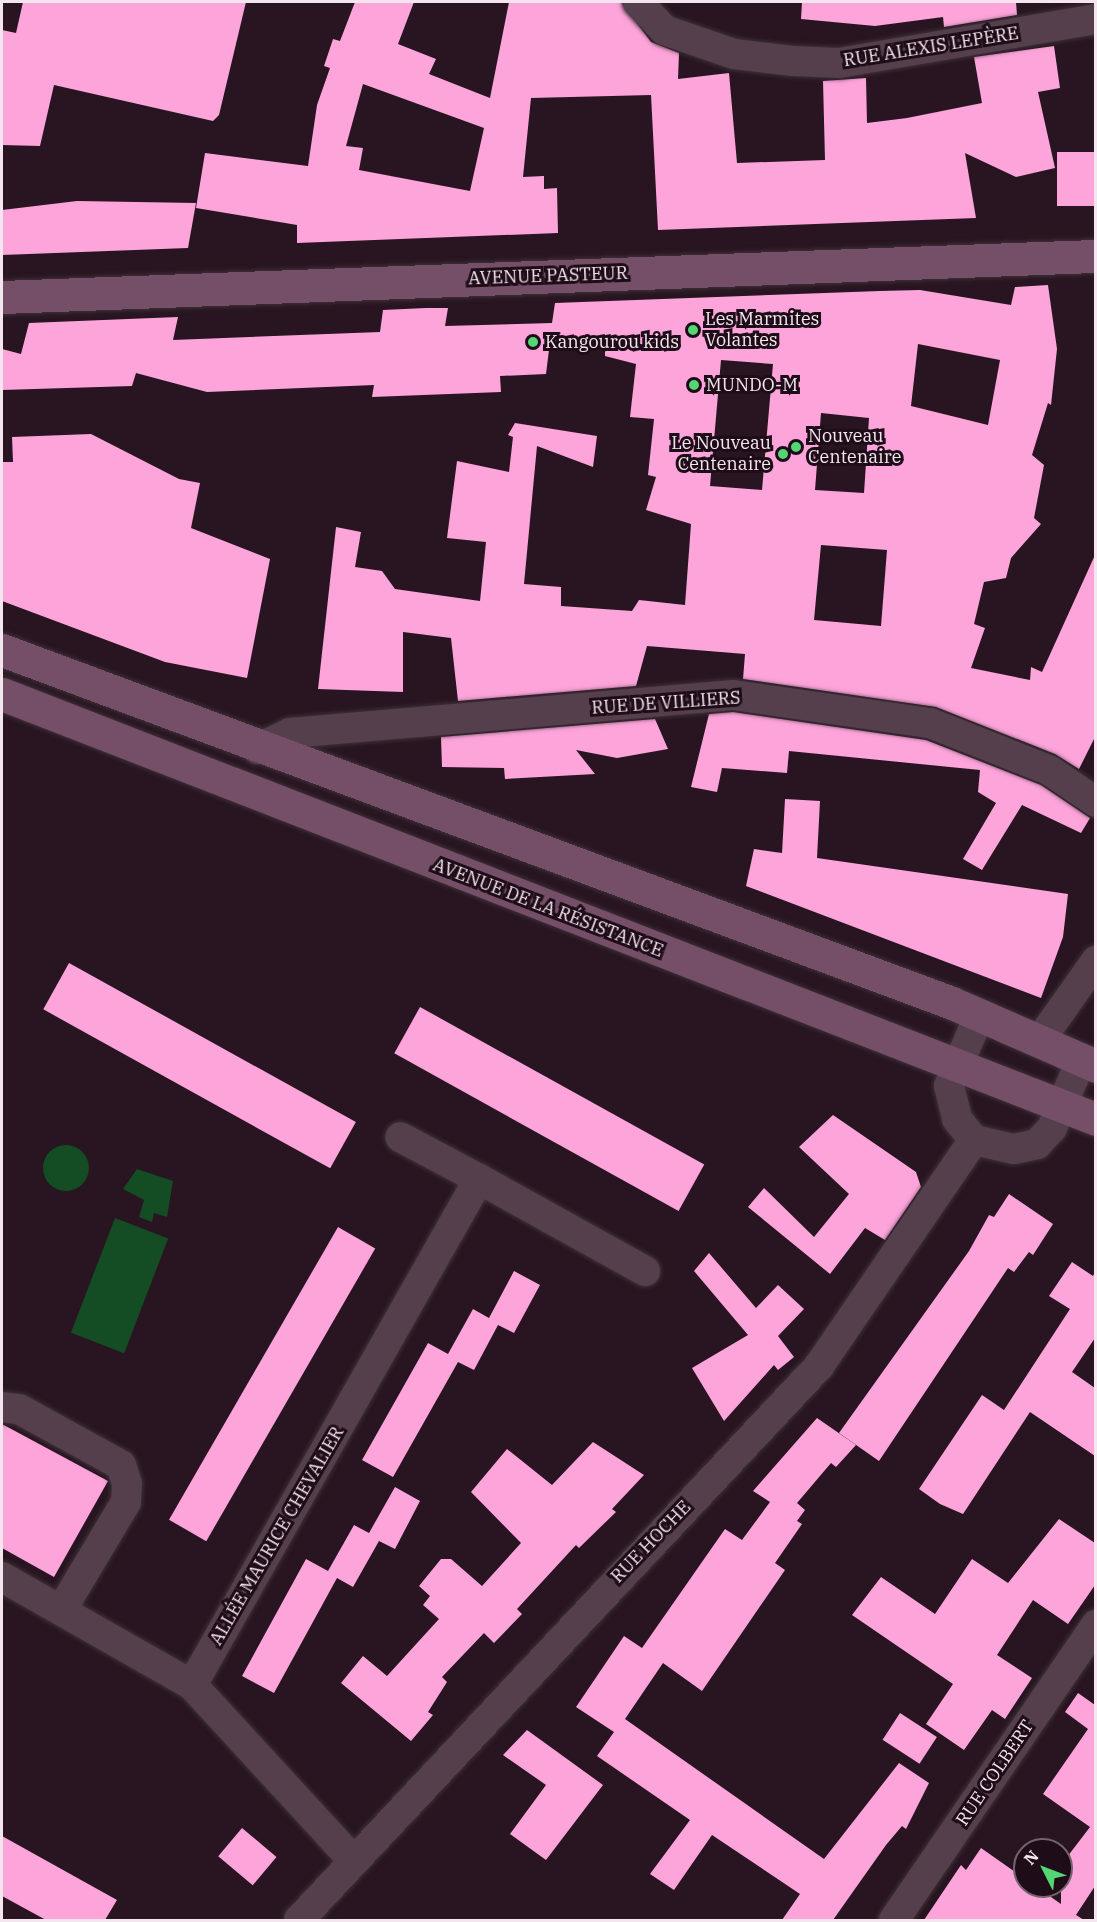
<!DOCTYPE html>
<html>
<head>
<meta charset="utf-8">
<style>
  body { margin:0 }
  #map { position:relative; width:1097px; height:1922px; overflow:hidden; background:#281521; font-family:"IBM Plex Serif",serif }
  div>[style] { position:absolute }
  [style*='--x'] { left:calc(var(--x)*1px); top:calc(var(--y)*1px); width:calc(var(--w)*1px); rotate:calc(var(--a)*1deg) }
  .green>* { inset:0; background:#144c23; transform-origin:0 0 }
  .round { border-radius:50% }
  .building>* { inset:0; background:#fda4db; transform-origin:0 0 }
  .roads { filter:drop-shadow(0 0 2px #3e3038) drop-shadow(0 0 2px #3e3038) }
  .street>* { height:30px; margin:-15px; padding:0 15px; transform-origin:15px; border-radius:15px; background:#553f4d }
  .secondary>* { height:33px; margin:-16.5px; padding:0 16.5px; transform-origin:16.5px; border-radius:16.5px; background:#754f67 }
  .dots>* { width:16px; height:16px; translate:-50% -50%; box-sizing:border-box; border:3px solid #1e0c18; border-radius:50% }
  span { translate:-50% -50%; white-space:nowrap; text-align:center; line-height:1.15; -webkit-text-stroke:6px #1e0c18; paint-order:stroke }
  .street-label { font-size:18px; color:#f4e6ee }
  .poi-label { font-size:18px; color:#f4e6ee }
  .left { translate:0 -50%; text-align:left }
  .right { translate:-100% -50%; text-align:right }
  .frame { position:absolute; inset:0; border:3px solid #f4e6ee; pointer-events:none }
  .north { position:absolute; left:1013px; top:1838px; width:60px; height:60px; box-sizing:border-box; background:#1e0c18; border:2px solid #74636e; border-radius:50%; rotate:312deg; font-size:16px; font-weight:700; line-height:24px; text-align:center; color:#f4e6ee }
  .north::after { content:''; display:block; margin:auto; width:21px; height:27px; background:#53d673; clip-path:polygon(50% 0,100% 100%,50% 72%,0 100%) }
</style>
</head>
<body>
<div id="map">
  <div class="green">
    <div class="round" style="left:43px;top:1145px;width:46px;height:46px"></div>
    <div style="clip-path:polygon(137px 1169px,173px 1181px,167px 1217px,154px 1213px,152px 1222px,139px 1217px,144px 1200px,123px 1189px)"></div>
    <div style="left:115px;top:1218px;width:57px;height:123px;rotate:21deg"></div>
  </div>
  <div class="building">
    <div style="clip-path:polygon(23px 2px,246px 2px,219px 115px,213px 121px,54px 85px,40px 146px,2px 145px,2px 30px,16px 33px)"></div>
    <div style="clip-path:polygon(evenodd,355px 2px,414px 2px,398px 44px,436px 59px,429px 74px,490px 98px,509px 2px,621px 2px,651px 42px,679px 53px,678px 79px,729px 73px,737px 163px,825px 160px,823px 81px,866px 78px,867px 123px,907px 118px,982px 103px,974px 57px,1054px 46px,1060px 88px,1038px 92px,1055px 168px,1016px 177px,965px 153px,976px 218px,658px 230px,651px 95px,531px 98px,523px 177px,544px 176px,544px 189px,557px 188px,558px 233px,297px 243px,297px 225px,196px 208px,205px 153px,308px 166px,317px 105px,330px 68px,324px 66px,333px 39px,340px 41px,355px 2px,363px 84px,484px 128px,470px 191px,359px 170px,363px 148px,346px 146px,363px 84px)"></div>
    <div style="clip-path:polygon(802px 2px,1016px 2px,1017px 15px,944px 27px,943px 17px,875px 26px,801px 19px)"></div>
    <div style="left:1095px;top:152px;width:54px;height:38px;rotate:90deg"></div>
    <div style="clip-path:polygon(77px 201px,196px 203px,188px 248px,2px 255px,2px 210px)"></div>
    <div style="clip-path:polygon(evenodd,1048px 285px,1057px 349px,1051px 405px,1048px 403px,1032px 455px,1044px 465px,1034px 518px,1041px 524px,1011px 558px,1006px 578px,984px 582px,974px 624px,985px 628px,971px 668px,1030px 680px,1031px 667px,1042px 672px,1095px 555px,1095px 737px,1079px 769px,1055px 754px,936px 707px,743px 679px,745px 654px,647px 646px,636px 686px,458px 701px,451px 638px,403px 632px,403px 692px,318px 689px,336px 527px,361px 532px,355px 567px,382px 571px,395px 589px,480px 601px,486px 542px,447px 538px,457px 461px,509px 472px,513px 437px,508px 435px,515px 423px,597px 436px,593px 467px,537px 446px,524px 584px,561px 587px,561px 606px,632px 611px,639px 600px,685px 605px,691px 524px,646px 510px,656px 477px,648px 475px,654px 419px,630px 417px,636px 364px,605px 356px,605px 349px,550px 342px,546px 374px,500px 376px,501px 392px,372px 397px,374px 385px,207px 392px,136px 373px,132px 386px,2px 390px,2px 349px,21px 354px,29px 323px,178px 317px,173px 340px,380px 332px,383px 310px,426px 308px,448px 308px,445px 326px,552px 323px,555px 303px,880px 291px,920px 290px,1011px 305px,1015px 287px,1048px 285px,918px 344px,1000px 360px,988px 425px,911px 406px,918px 344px,1048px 285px,721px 360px,773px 364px,762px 490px,710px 486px,721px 360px,1048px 285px,821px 413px,869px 418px,864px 493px,815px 490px,821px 413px,1048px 285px,821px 545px,887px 550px,881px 626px,814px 620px,821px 545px)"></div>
    <div style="clip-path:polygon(91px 434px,179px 479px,200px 483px,191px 528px,270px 559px,247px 678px,165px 662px,2px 601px,3px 462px,13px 462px,12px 437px)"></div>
    <div style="clip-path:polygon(733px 712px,926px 740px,1041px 785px,1090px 818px,1081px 833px,1022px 805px,982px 870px,963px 859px,996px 803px,978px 792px,980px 770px,789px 751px,787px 773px,722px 768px,717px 792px,691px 787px,709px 714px)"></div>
    <div style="clip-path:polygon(655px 719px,668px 749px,617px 758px,576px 750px,595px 774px,505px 779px,504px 768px,442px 767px,441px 737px)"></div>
    <div style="clip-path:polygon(785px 799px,820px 801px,817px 858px,1068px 894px,1063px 937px,1041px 998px,746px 886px,754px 849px,782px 853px)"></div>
    <div style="left:69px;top:963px;width:328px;height:53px;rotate:29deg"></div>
    <div style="left:420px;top:1007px;width:325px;height:53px;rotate:29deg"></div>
    <div style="clip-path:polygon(833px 1115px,916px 1172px,921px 1187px,885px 1240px,865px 1228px,830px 1274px,748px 1207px,764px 1188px,814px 1237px,849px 1194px,799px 1147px)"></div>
    <div style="clip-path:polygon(1009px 1194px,1053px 1224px,1033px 1255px,1029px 1252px,1014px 1272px,1008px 1268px,879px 1461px,839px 1433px,969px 1251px,989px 1215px,994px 1217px)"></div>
    <div style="left:338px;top:1227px;width:43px;height:338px;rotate:30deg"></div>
    <div style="clip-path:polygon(709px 1253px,756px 1308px,778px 1285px,804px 1309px,778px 1336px,794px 1357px,778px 1370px,774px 1365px,724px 1421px,692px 1368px,748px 1335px,694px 1271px)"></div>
    <div style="clip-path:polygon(1072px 1262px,1093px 1276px,1095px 1272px,1095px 1338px,1072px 1372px,1095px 1388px,1095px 1456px,1030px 1412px,963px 1514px,940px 1504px,919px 1489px,982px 1395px,1004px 1410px,1070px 1309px,1049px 1296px)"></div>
    <div style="clip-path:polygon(514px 1271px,540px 1285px,514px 1333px,498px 1325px,474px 1370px,458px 1362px,393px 1477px,362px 1460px,428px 1343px,448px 1354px,473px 1309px,489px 1318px)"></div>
    <div style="clip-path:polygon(817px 1418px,856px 1445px,836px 1467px,831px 1463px,797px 1503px,805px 1510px,797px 1521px,802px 1524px,775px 1563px,785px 1570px,702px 1691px,663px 1663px,625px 1719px,824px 1859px,899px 1763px,929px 1783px,906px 1829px,902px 1826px,886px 1845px,833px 1920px,782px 1920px,800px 1894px,712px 1835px,674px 1890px,650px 1874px,690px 1820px,597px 1756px,614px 1732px,576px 1707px,624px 1636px,642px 1648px,725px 1529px,742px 1540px,770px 1502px,753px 1491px)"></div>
    <div style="clip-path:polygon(2px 1424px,108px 1481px,54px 1577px,2px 1548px)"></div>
    <div style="clip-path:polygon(593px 1442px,644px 1475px,612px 1509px,616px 1512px,579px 1548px,576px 1545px,517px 1609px,522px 1614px,494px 1643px,484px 1633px,442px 1677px,447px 1682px,428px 1712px,433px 1715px,411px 1741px,341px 1683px,363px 1656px,387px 1676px,439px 1619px,423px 1605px,430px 1596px,419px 1586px,441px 1559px,451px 1559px,482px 1586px,521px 1543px,471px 1492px,507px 1449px,552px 1485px)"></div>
    <div style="clip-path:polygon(395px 1487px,420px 1501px,395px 1549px,379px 1541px,353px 1587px,337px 1578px,274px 1693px,242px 1676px,306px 1559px,328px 1571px,354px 1525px,369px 1533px)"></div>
    <div style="clip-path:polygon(1059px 1519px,1095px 1543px,1095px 1585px,1068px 1624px,1033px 1600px,997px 1655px,1032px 1678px,1005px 1719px,992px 1710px,964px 1750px,926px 1724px,953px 1684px,852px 1615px,881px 1577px,935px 1614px,972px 1559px,1008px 1583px)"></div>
    <div style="clip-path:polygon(1078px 1693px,1095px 1705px,1095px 1886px,1076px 1915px,1084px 1920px,924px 1920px,961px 1865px,966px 1870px,981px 1848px,1025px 1879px,1025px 1886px,1035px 1886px,1061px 1904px,1061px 1865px,1090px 1827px,1043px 1794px,1088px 1729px,1065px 1712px)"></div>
    <div style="left:900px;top:1713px;width:44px;height:32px;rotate:33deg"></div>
    <div style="clip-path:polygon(527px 1730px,603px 1785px,546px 1860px,510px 1834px,546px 1785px,503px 1755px)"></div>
    <div style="left:242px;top:1828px;width:45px;height:37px;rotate:40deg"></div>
    <div style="clip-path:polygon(2px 1836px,117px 1900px,105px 1920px,46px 1920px,2px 1896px)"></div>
  </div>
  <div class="roads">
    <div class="street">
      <div style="--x:638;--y:2;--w:38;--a:47"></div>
      <div style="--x:664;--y:30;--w:74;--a:18.9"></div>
      <div style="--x:734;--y:54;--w:59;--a:6.8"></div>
      <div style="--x:793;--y:61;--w:46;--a:2.5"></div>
      <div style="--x:839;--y:63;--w:261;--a:-9.7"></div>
      <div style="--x:257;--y:749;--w:37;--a:-26"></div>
      <div style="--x:290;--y:733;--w:445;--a:-4.9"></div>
      <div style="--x:733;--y:695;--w:199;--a:8.1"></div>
      <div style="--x:930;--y:723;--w:128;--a:21.6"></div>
      <div style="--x:1049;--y:770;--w:57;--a:34.2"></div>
      <div style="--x:980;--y:1014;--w:78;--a:113.3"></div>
      <div style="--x:949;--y:1086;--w:34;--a:76"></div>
      <div style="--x:957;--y:1119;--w:27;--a:51"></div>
      <div style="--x:974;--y:1140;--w:41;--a:12.7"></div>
      <div style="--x:1014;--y:1149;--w:24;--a:-12"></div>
      <div style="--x:1037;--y:1144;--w:22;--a:-47"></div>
      <div style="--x:1052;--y:1128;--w:73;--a:-66.6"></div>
      <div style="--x:1040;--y:1040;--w:97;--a:-54.7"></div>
      <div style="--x:479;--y:1179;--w:190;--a:29"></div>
      <div style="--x:2;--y:1407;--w:17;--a:7"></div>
      <div style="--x:19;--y:1409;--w:116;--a:28.8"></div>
      <div style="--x:121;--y:1465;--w:20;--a:72"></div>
      <div style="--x:127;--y:1484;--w:18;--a:93"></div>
      <div style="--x:126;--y:1502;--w:125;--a:120.9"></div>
      <div style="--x:2;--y:1577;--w:219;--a:29.6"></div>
      <div style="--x:353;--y:1860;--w:238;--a:-132.6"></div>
      <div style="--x:192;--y:1685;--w:582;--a:-60.44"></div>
      <div style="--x:479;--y:1179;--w:89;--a:-152"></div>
      <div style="--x:299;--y:1920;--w:760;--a:-46.81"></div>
      <div style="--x:819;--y:1366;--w:274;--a:-55.6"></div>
      <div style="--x:894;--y:1920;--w:358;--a:-55.6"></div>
    </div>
    <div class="secondary">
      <div style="--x:2;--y:297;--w:1095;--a:-2.15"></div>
      <div style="--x:2;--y:650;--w:1013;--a:20.38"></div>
      <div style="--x:952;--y:1003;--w:157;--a:23.6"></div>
      <div style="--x:2;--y:694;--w:1174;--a:21.23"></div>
    </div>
  </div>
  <div class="dots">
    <div style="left:693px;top:330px;background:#53d673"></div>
    <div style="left:533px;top:342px;background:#53d673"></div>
    <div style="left:694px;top:385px;background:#53d673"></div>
    <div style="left:796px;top:447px;background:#53d673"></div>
    <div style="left:783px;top:454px;background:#53d673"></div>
  </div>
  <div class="street-label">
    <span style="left:931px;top:47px;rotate:-9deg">RUE ALEXIS LEPÈRE</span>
    <span style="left:548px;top:276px;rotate:-2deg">AVENUE PASTEUR</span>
    <span style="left:666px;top:703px;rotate:-4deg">RUE DE VILLIERS</span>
    <span style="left:548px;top:908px;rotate:21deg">AVENUE DE LA RÉSISTANCE</span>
    <span style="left:277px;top:1536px;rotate:-60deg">ALLÉE MAURICE CHEVALIER</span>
    <span style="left:651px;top:1542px;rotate:-46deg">RUE HOCHE</span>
    <span style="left:995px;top:1773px;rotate:-56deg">RUE COLBERT</span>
  </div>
  <div class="poi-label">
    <span class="left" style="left:705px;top:330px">Les Marmites<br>Volantes</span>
    <span class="left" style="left:545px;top:342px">Kangourou kids</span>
    <span class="left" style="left:706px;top:385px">MUNDO-M</span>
    <span class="left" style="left:808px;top:447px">Nouveau<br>Centenaire</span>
    <span class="right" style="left:771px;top:454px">Le Nouveau<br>Centenaire</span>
  </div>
  <div class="frame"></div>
  <div class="north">N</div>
</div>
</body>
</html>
